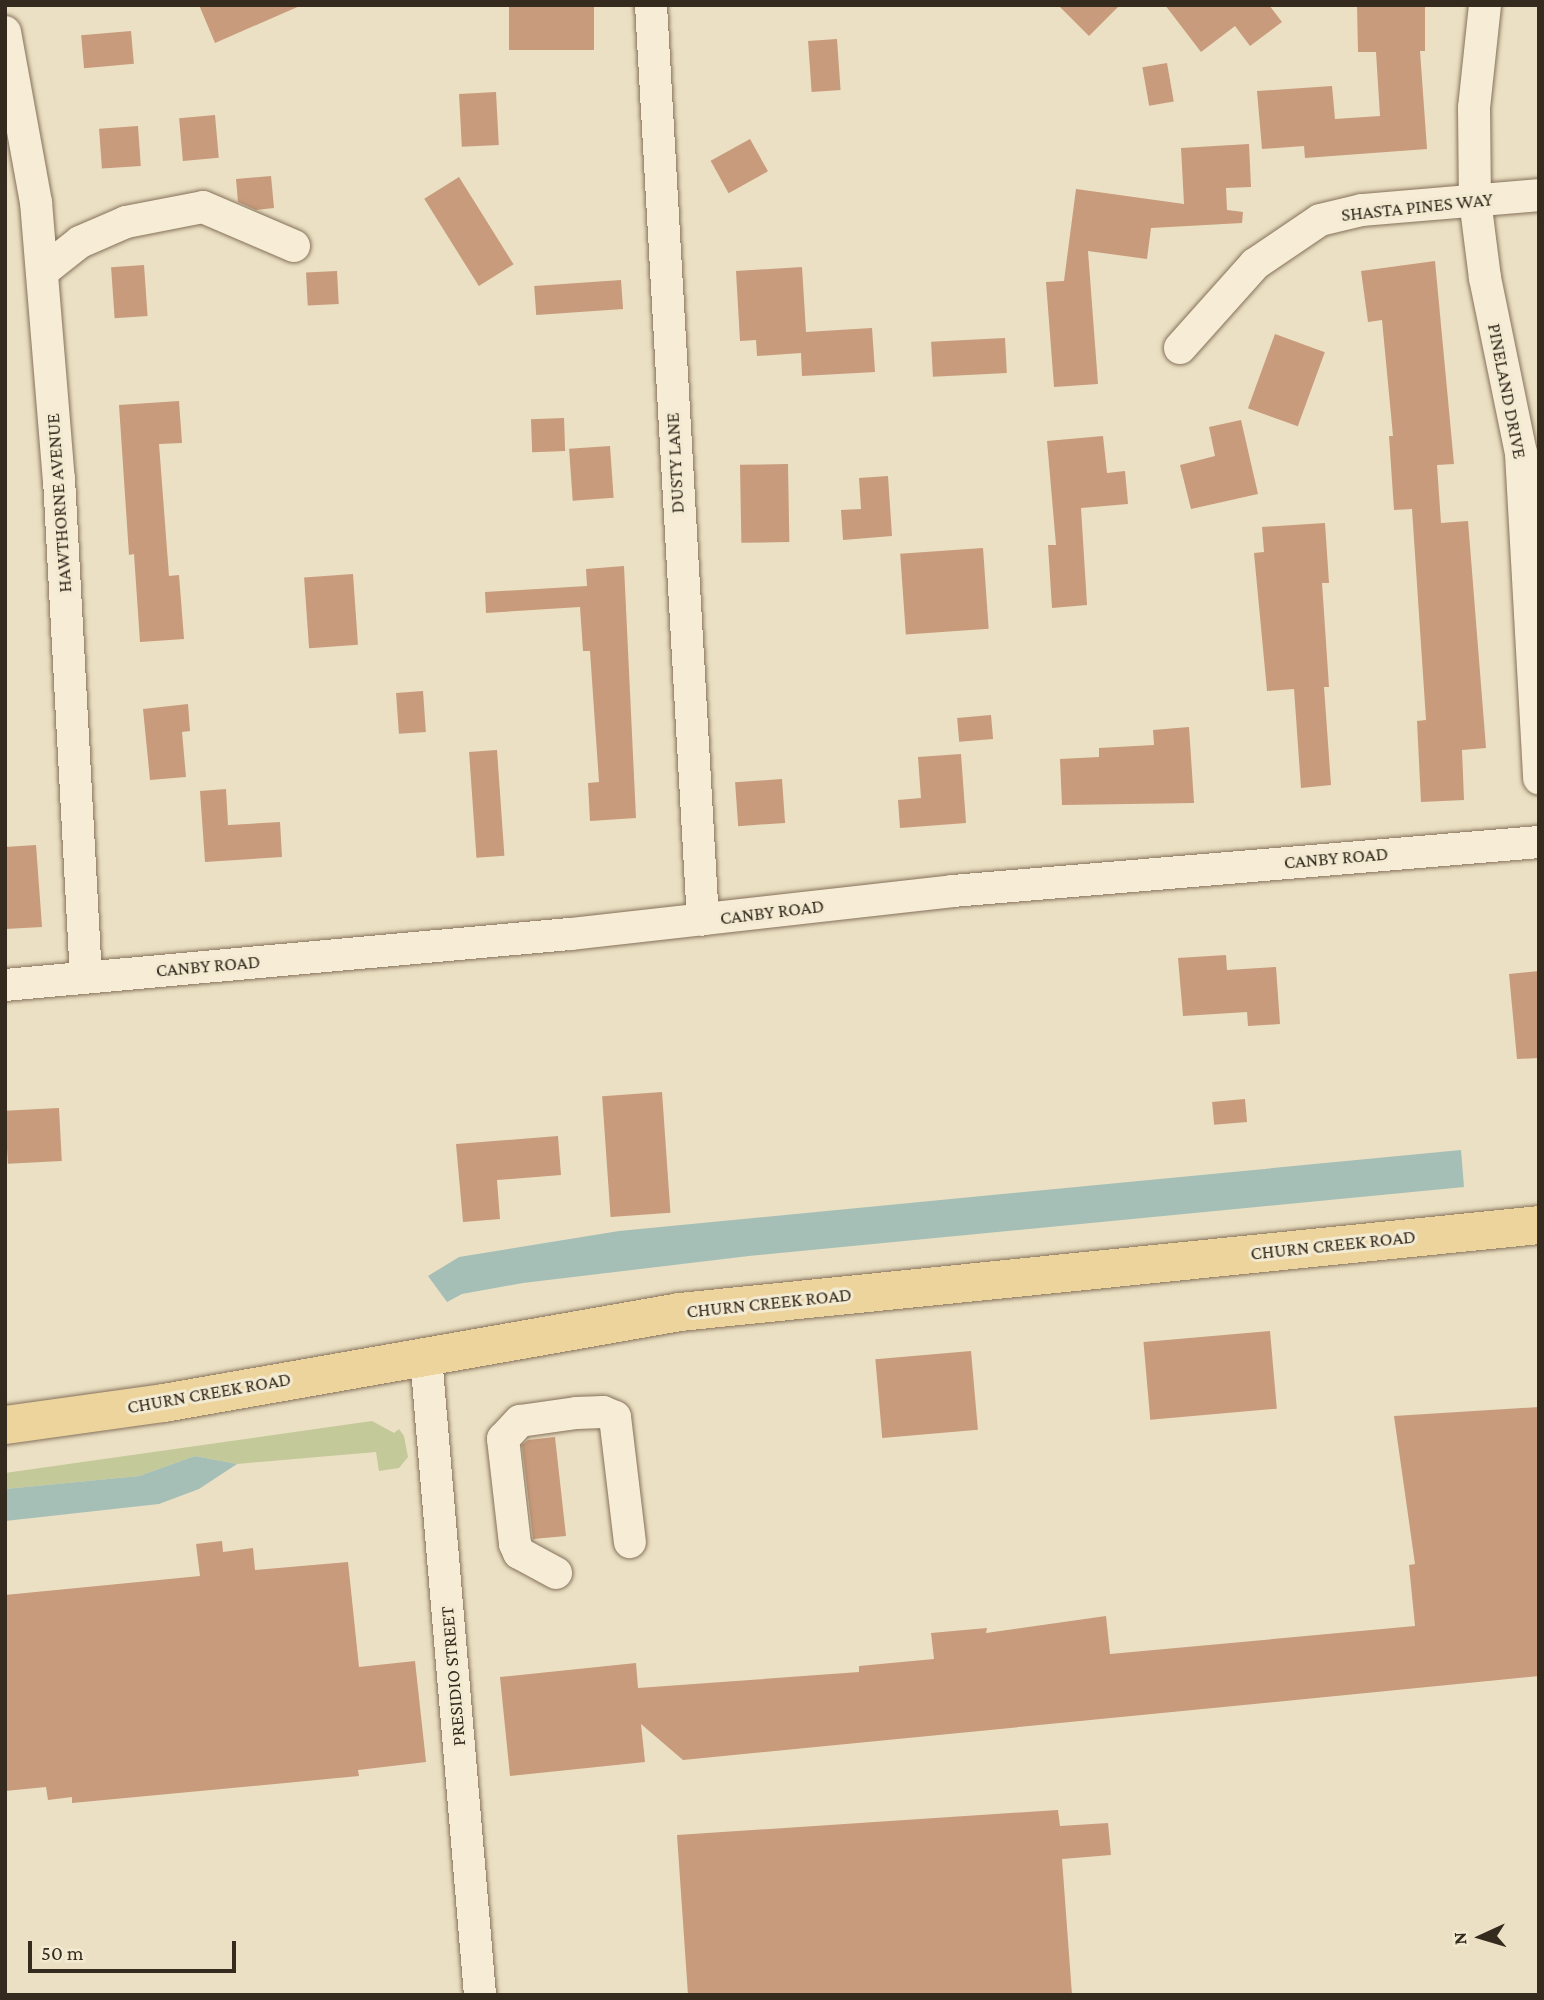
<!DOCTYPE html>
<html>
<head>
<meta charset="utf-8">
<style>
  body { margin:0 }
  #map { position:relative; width:1544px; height:2000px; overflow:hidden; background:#ebe0c3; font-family:"Crimson Pro",serif }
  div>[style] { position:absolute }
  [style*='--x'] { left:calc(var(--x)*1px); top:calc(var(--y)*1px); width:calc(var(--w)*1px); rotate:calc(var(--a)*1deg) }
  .green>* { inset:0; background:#c3c998 }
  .water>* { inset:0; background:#a5bfb7 }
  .building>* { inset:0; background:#c79b7b; transform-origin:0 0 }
  .roads { filter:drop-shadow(0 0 2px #85715b) drop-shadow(0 0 2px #85715b) }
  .minor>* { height:32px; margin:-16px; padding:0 16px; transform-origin:16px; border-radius:16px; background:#f7edd6 }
  .major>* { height:38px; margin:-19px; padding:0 19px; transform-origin:19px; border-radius:19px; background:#edd49d }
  span { translate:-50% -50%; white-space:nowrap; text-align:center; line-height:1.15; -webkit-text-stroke:6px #f3ead2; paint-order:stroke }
  .street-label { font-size:19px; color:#352a1e }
  .frame { position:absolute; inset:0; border:7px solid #352a1e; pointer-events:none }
  .north { position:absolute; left:1446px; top:1902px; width:70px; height:70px; -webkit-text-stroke:5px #f3ead2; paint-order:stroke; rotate:266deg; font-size:19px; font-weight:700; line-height:28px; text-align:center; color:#352a1e }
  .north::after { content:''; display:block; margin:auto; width:24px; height:32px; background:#352a1e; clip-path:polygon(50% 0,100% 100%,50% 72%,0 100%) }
  .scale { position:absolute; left:28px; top:1941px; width:208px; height:32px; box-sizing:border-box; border:4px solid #352a1e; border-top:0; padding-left:9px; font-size:21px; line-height:24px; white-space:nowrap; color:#352a1e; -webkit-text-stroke:5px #f3ead2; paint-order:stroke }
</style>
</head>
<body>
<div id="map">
  <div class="green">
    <div style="clip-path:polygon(372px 1421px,394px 1433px,399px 1429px,404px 1436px,408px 1457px,399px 1468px,379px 1471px,376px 1452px,237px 1464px,195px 1456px,139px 1476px,5px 1489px,5px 1473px)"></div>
  </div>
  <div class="water">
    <div style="clip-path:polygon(1461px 1150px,1464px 1187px,749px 1256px,523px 1283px,462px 1294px,447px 1302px,428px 1276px,459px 1257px,619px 1231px)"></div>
    <div style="clip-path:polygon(195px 1456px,237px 1464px,199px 1489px,159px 1504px,5px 1521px,5px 1489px,139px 1476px)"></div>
  </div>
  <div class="building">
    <div style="clip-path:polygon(199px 5px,302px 5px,215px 43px)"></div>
    <div style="left:509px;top:5px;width:85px;height:45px"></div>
    <div style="clip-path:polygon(1058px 5px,1120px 5px,1089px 36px)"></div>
    <div style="clip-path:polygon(1165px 5px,1269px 5px,1282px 22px,1250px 46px,1235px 26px,1201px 52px)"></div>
    <div style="clip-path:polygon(1357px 5px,1425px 5px,1425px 51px,1420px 51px,1427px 149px,1305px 158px,1304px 146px,1262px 149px,1257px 91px,1332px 86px,1335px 119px,1380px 116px,1376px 52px,1358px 52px)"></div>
    <div style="left:131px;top:31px;width:33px;height:50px;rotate:85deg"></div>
    <div style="left:837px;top:39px;width:51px;height:29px;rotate:86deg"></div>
    <div style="left:1167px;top:63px;width:39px;height:25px;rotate:80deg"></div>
    <div style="left:496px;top:92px;width:53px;height:37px;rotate:87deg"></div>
    <div style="left:215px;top:115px;width:43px;height:36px;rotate:85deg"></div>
    <div style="left:138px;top:126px;width:40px;height:39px;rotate:86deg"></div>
    <div style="left:750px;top:139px;width:37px;height:45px;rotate:61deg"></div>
    <div style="clip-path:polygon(1249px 144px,1251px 187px,1226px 188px,1227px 210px,1243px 212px,1242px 223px,1151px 228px,1147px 259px,1088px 251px,1098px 384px,1054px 387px,1046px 282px,1064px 281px,1076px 189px,1184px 204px,1181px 148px)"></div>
    <div style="clip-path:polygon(271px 176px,274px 208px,256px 210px,238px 202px,236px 179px)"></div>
    <div style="left:459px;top:177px;width:103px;height:41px;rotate:58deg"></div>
    <div style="clip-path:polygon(1435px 261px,1454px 464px,1437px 465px,1441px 523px,1468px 521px,1486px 748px,1462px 750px,1464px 800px,1421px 802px,1417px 721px,1426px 720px,1412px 509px,1394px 510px,1389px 436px,1393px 436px,1382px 320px,1368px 322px,1361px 271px)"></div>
    <div style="left:144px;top:265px;width:51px;height:33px;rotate:86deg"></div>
    <div style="clip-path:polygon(802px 267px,806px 332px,872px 328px,875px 372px,802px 376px,801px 353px,757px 356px,756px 340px,740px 341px,736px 271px)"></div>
    <div style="left:337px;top:271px;width:33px;height:31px;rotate:87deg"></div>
    <div style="left:621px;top:280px;width:29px;height:87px;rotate:86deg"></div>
    <div style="left:1275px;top:334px;width:53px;height:79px;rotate:20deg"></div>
    <div style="left:1005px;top:338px;width:35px;height:74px;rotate:87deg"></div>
    <div style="clip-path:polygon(179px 401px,182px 443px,159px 444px,169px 576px,179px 575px,184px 639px,140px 642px,134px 554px,129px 555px,119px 405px)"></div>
    <div style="left:564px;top:418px;width:33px;height:33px;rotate:88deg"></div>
    <div style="clip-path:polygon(1241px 420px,1258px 494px,1191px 509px,1180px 465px,1215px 456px,1209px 427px)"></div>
    <div style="clip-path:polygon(1103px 436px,1107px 473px,1125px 471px,1128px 504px,1081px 508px,1087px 605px,1052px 608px,1048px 545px,1056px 545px,1047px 441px)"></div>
    <div style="left:610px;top:446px;width:52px;height:41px;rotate:86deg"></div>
    <div style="left:788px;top:464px;width:78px;height:48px;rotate:89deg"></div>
    <div style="clip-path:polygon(888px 476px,892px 536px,843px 540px,841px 510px,861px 509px,859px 478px)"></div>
    <div style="clip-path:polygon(1325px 523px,1329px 583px,1322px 583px,1329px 687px,1324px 687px,1331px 785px,1301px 788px,1294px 689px,1267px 691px,1254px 553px,1264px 552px,1262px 527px)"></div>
    <div style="left:983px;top:548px;width:81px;height:83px;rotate:86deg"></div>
    <div style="clip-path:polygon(624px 566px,636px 818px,590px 821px,588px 783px,599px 782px,590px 651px,583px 651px,580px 607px,486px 613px,485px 592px,587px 586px,586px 569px)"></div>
    <div style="left:353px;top:574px;width:71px;height:49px;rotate:86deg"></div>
    <div style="left:423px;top:691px;width:41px;height:27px;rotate:86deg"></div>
    <div style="clip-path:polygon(188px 704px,190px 731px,182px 732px,186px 777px,150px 780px,143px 709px)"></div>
    <div style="left:991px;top:715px;width:24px;height:34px;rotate:85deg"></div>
    <div style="clip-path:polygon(1189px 727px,1194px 803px,1062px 805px,1060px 759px,1099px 757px,1099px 748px,1154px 745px,1153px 730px)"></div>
    <div style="left:497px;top:750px;width:106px;height:28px;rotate:86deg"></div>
    <div style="clip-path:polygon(961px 754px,966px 823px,900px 828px,898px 800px,921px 798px,918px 757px)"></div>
    <div style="left:782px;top:779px;width:44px;height:47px;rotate:86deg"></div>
    <div style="clip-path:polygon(226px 789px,228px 825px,280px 822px,282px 857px,205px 862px,200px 791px)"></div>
    <div style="clip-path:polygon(36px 845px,42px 927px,5px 929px,5px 847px)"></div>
    <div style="clip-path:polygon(1226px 955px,1227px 970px,1276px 967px,1280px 1024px,1248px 1026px,1247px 1012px,1183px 1016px,1178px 958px)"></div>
    <div style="clip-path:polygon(1539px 971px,1539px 1058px,1517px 1059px,1509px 974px)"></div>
    <div style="left:662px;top:1092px;width:121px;height:60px;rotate:86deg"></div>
    <div style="left:1245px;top:1099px;width:23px;height:33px;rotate:85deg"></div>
    <div style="left:59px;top:1108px;width:53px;height:54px;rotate:87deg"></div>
    <div style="clip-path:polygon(558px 1136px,561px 1175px,497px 1180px,500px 1219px,463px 1222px,456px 1144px)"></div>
    <div style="left:1270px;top:1331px;width:78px;height:127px;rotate:85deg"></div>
    <div style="left:971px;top:1351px;width:79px;height:96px;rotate:85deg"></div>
    <div style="clip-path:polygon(1539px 1407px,1539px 1676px,683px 1760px,641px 1724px,645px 1762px,510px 1776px,500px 1677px,636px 1663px,638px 1688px,859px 1672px,859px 1666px,934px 1659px,931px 1633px,987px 1628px,986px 1633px,1106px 1616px,1110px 1654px,1415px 1626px,1409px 1565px,1415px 1564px,1394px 1416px)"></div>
    <div style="clip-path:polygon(555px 1437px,566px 1536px,533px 1539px,522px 1445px,528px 1440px)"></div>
    <div style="clip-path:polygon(222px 1541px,223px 1552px,253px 1548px,255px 1570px,348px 1562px,359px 1667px,415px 1661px,426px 1762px,358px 1770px,359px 1776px,72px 1803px,72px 1797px,48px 1800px,46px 1787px,5px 1791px,5px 1595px,200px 1576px,196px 1544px)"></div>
    <div style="clip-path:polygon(1058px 1810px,1060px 1826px,1108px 1823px,1111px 1855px,1062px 1859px,1072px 1995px,688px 1995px,677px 1835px)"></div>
  </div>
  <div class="roads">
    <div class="minor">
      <div style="--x:651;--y:5;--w:916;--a:86.75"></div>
      <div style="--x:1485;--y:5;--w:104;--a:96.1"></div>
      <div style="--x:1474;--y:108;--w:92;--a:89.4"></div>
      <div style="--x:1475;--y:200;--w:79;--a:82.7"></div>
      <div style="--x:1485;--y:278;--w:179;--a:78.4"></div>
      <div style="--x:1521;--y:453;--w:326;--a:86.8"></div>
      <div style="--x:5;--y:32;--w:173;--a:79.7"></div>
      <div style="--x:36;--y:202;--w:278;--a:85.3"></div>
      <div style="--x:59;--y:479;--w:499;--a:86.9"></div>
      <div style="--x:42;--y:272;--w:48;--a:-38.3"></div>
      <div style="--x:80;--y:242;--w:50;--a:-23.5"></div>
      <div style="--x:126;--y:222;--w:78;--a:-11"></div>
      <div style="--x:203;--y:207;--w:99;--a:23.2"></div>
      <div style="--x:1180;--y:348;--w:113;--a:-48.2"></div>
      <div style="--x:1255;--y:264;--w:78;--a:-34.1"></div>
      <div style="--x:1320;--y:220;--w:43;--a:-13.4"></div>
      <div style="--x:1362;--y:210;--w:178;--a:-4.8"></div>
      <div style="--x:5;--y:985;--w:567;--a:-5.16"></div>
      <div style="--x:570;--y:934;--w:385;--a:-6.4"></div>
      <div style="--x:953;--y:891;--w:588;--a:-4.78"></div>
      <div style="--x:426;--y:1357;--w:640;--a:85.16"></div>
      <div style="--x:556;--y:1573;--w:42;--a:-151.6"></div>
      <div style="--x:519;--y:1553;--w:10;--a:-114"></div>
      <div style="--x:515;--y:1544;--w:106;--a:-96.5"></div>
      <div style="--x:503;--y:1439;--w:25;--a:-47"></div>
      <div style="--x:520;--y:1421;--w:57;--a:-8.1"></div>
      <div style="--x:576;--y:1413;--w:27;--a:-2"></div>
      <div style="--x:603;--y:1412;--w:13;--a:23"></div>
      <div style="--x:615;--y:1417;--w:126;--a:83.2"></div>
    </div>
    <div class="major">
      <div style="--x:5;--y:1425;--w:161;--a:-7.9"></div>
      <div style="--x:164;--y:1403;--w:524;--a:-10"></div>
      <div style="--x:680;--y:1312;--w:863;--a:-5.78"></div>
    </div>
  </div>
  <div class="street-label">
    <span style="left:1417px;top:207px;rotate:-6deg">SHASTA PINES WAY</span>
    <span style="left:1507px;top:391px;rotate:79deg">PINELAND DRIVE</span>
    <span style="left:675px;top:463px;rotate:-93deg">DUSTY LANE</span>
    <span style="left:59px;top:503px;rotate:-94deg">HAWTHORNE AVENUE</span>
    <span style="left:1336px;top:858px;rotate:-5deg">CANBY ROAD</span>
    <span style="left:772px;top:912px;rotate:-7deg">CANBY ROAD</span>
    <span style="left:208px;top:966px;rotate:-5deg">CANBY ROAD</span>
    <span style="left:1333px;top:1245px;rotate:-6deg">CHURN CREEK ROAD</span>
    <span style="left:769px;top:1303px;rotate:-6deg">CHURN CREEK ROAD</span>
    <span style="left:209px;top:1393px;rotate:-10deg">CHURN CREEK ROAD</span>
    <span style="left:453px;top:1676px;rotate:-95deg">PRESIDIO STREET</span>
  </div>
  <div class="frame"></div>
  <div class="north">N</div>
  <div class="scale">50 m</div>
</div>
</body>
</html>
